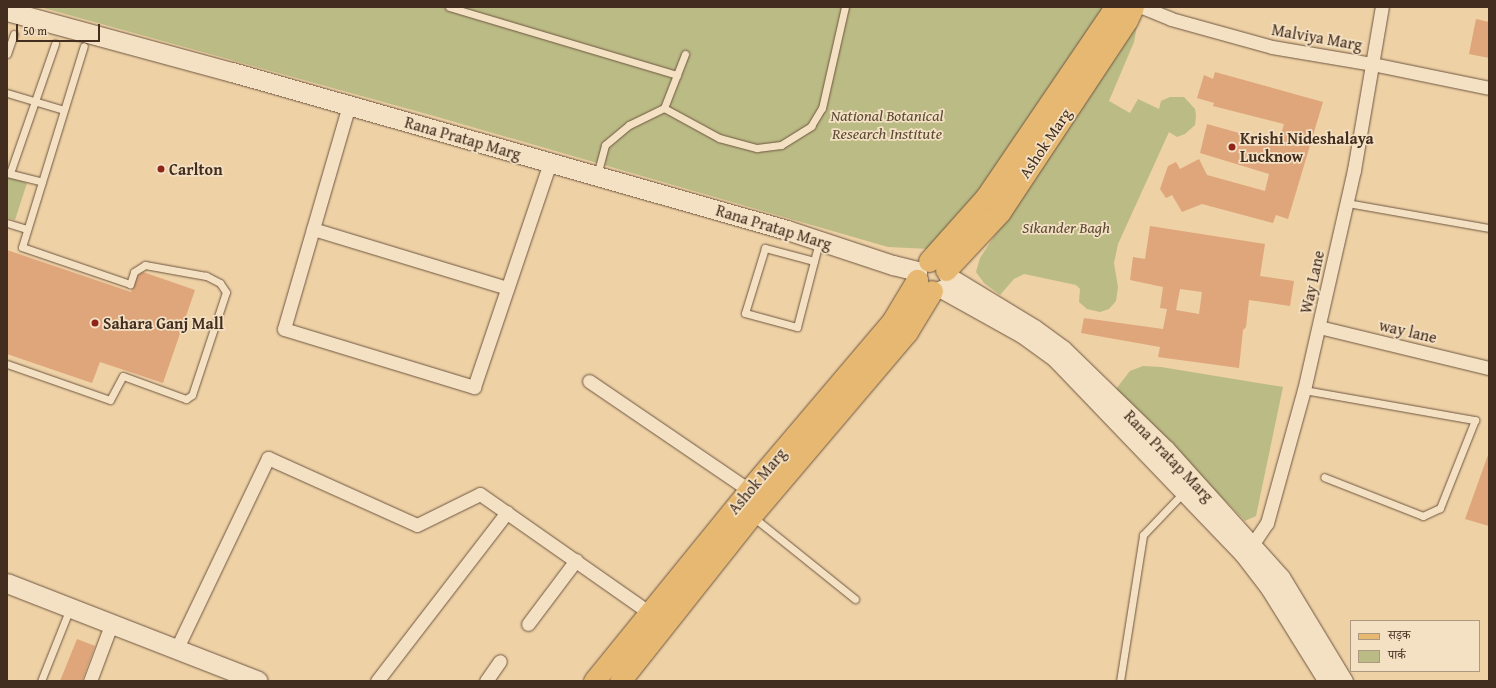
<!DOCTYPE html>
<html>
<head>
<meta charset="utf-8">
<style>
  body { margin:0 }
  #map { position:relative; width:1496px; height:688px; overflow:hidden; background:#eed1a5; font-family:"Gentium Book Plus","Noto Serif Devanagari",serif }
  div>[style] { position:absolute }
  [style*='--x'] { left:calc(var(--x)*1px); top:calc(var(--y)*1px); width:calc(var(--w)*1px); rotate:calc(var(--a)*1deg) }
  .green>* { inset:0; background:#bbbb85 }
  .building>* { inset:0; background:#dfa57b }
  .roads { filter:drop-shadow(0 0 1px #6e5640) drop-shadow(0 0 1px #6e5640) }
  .service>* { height:7px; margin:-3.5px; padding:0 3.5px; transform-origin:3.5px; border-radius:3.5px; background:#f4e1c4 }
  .minor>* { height:13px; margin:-6.5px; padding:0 6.5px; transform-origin:6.5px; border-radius:6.5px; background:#f4e1c4 }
  .tertiary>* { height:17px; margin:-8.5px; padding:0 8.5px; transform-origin:8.5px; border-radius:8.5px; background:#f4e1c4 }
  .secondary>* { height:19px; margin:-9.5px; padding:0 9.5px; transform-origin:9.5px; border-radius:9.5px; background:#f4e1c4 }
  .primary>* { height:21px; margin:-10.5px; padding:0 10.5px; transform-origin:10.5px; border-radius:10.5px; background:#e7b872 }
  .dots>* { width:11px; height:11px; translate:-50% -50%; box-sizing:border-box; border:2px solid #f4e1c4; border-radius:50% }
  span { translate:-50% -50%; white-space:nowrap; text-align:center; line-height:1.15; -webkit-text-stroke:3.5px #f4e1c4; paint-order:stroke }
  .street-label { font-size:16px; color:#432d1f }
  .park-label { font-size:16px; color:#5b4933; font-style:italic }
  .poi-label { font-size:16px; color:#432d1f; font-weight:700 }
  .left { translate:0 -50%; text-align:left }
  .frame { position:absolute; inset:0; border:8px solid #432d1f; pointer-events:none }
  .legend { position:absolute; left:1350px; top:620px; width:130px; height:52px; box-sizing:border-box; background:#f4e1c4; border:1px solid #ad9982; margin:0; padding:5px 7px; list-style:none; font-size:12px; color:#432d1f }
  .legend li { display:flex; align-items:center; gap:8px; height:20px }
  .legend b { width:20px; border:1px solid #ad9982 }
  .scale { position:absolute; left:16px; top:24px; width:84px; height:18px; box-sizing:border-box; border:2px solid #432d1f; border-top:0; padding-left:5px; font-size:12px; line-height:14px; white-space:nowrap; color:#432d1f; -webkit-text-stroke:3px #f4e1c4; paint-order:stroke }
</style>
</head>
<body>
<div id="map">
  <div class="green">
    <div style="clip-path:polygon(40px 7px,1104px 7px,973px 207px,930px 249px,888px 247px,434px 116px)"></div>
    <div style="clip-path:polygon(1135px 19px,1137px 26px,1134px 42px,1109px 101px,1130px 113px,1138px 99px,1159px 109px,1161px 101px,1170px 97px,1184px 97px,1195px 109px,1196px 116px,1195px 125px,1185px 134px,1177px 137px,1169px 132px,1118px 244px,1114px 263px,1118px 287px,1116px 301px,1109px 309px,1100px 312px,1087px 309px,1079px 302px,1080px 289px,1076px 285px,1024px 274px,1014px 279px,1000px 295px,984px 283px,976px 272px,980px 258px)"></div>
    <div style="clip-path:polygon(7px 176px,27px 183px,15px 220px,7px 218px)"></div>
    <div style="clip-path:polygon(1143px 366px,1161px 367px,1283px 387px,1256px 516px,1245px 521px,1116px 389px,1130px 371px)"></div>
  </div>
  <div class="building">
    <div style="clip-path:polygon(1476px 19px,1489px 22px,1489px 58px,1469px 54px)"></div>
    <div style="clip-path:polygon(1215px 72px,1323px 102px,1288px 219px,1276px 215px,1273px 223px,1202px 204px,1182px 212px,1172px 195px,1166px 198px,1160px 189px,1168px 166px,1176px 162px,1180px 169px,1199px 159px,1207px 175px,1265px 191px,1269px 174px,1200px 153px,1207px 124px,1278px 144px,1284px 124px,1213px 106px,1214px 103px,1197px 98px,1204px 75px,1213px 79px)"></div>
    <div style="clip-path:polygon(evenodd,1150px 226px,1265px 244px,1260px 276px,1294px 281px,1290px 306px,1249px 300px,1246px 327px,1243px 330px,1239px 368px,1158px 357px,1160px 347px,1081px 333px,1084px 318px,1163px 329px,1167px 309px,1160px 308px,1163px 287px,1130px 280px,1133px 257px,1145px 259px,1150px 226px,1180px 289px,1202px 292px,1199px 314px,1176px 310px,1180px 289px)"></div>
    <div style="clip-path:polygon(7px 250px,131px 292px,138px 275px,143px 272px,195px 290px,163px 383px,100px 362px,92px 383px,7px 354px)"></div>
    <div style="clip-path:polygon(1488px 455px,1489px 455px,1489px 526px,1465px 519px)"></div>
    <div style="clip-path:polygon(77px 639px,95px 646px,82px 681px,60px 681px)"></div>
  </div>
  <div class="roads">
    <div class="service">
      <div style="--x:449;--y:7;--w:238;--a:16.6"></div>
      <div style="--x:7;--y:54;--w:21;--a:-71"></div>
      <div style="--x:7;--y:93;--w:59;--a:16.6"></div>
      <div style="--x:664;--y:108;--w:63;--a:28.6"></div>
      <div style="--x:719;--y:138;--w:39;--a:15"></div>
      <div style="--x:757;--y:148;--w:24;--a:-7"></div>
      <div style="--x:781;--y:145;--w:36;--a:-32"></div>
      <div style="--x:811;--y:126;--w:21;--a:-59"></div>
      <div style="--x:822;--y:108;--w:104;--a:-77.2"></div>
      <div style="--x:7;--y:173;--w:36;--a:14"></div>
      <div style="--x:10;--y:173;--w:137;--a:-70.8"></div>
      <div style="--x:597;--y:175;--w:31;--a:-75"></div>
      <div style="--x:605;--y:145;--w:31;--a:-40"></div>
      <div style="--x:629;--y:125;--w:39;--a:-26"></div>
      <div style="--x:664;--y:108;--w:58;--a:-68.7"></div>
      <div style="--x:1347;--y:203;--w:144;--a:10"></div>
      <div style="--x:7;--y:223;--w:21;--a:17"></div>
      <div style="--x:814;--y:261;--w:51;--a:-165.1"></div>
      <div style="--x:765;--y:248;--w:68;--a:107.1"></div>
      <div style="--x:745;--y:313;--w:54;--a:15.1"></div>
      <div style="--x:797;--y:327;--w:88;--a:-75.5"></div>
      <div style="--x:7;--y:364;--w:109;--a:19.3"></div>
      <div style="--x:110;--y:400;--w:27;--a:-62"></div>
      <div style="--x:123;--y:376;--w:67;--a:20.1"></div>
      <div style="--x:186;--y:399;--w:7;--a:-34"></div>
      <div style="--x:192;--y:395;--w:108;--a:-71.7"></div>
      <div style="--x:226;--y:292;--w:11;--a:-124"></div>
      <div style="--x:220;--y:283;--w:16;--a:-153"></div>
      <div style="--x:206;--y:276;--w:62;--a:-169.8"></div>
      <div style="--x:145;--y:265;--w:13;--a:148"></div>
      <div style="--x:134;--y:272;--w:13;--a:108"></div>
      <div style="--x:130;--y:284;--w:114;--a:-161.1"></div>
      <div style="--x:22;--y:247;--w:210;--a:-72.9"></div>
      <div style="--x:1304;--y:390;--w:174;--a:10"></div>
      <div style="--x:1475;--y:420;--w:95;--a:111.7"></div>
      <div style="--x:1440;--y:508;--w:19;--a:155"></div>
      <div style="--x:1423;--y:516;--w:106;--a:-158.5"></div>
      <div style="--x:753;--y:517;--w:131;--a:38.8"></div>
      <div style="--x:41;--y:681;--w:79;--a:-68.3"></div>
      <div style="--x:1120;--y:681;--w:148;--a:-81"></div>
      <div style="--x:1143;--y:535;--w:59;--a:-46.4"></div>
    </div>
    <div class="minor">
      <div style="--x:1142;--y:7;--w:31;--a:22"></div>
      <div style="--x:1171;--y:19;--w:105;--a:15.5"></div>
      <div style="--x:1272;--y:47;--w:101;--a:9.6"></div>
      <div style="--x:1372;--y:64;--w:119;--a:11.6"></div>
      <div style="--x:349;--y:105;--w:233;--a:106.2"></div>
      <div style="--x:284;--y:329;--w:199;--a:17"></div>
      <div style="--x:474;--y:387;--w:237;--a:-71.3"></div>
      <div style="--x:313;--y:229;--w:203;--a:16.9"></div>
      <div style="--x:1319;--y:327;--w:175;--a:13.6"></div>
      <div style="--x:589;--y:381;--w:194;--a:34.3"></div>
      <div style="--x:1245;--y:551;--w:9;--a:-41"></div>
      <div style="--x:1252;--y:545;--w:27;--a:-56"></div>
      <div style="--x:1267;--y:523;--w:138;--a:-74.5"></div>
      <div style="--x:1304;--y:390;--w:226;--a:-77.2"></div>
      <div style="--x:1354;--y:170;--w:165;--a:-80.3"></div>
      <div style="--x:528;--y:624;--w:80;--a:-53.1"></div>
      <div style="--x:176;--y:650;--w:213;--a:-64.4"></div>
      <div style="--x:268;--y:458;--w:163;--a:24.2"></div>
      <div style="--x:417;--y:525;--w:70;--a:-26.2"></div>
      <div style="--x:480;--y:494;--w:208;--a:35"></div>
      <div style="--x:90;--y:681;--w:60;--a:-69.4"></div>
      <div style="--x:377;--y:681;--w:213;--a:-52.4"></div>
      <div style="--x:486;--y:681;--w:24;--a:-55"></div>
    </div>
    <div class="tertiary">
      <div style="--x:947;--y:275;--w:102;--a:31.3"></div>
      <div style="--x:1034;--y:328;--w:36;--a:36"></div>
      <div style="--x:1063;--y:349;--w:144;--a:44.2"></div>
      <div style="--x:1166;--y:449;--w:172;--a:48.1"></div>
      <div style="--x:1281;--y:577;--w:122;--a:58.8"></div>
      <div style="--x:941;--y:289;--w:93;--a:29.1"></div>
      <div style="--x:1022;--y:334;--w:41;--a:36"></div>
      <div style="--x:1055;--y:358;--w:272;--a:46.2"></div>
      <div style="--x:1243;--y:554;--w:43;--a:52.6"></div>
      <div style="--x:1269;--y:588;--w:110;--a:58.1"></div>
    </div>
    <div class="secondary">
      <div style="--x:7;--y:11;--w:233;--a:15.2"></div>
      <div style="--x:232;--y:72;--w:577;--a:15.89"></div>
      <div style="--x:787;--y:230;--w:112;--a:18.3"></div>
      <div style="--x:893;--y:265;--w:25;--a:14"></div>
      <div style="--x:7;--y:583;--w:269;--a:21.3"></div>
    </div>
    <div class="primary">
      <div style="--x:929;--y:261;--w:86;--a:-48.3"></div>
      <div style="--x:986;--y:197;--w:230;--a:-55.8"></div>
      <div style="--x:946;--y:270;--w:79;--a:-47"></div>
      <div style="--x:1000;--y:212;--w:230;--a:-56.5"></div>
      <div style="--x:1127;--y:20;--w:14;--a:-65"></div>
      <div style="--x:594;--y:681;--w:246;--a:-50.9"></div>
      <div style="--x:749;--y:490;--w:223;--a:-49.7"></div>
      <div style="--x:893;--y:320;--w:47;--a:-59"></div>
      <div style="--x:620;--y:681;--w:211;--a:-51.6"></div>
      <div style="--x:751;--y:516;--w:241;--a:-49.7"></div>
      <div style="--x:907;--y:332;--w:48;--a:-58.6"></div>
    </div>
  </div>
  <div class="dots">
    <div style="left:1232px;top:147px;background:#8f2418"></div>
    <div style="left:161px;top:169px;background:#8f2418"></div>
    <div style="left:95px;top:323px;background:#8f2418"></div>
  </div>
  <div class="street-label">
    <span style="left:1317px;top:37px;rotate:10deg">Malviya Marg</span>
    <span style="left:463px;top:138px;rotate:16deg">Rana Pratap Marg</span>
    <span style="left:1045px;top:143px;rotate:-56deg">Ashok Marg</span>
    <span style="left:774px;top:227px;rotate:17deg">Rana Pratap Marg</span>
    <span style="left:1312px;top:282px;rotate:-78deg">Way Lane</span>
    <span style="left:1408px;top:331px;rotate:13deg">way lane</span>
    <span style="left:1169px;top:456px;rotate:46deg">Rana Pratap Marg</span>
    <span style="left:757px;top:481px;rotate:-50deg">Ashok Marg</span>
  </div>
  <div class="park-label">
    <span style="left:887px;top:124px">National Botanical<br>Research Institute</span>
    <span style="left:1066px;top:227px">Sikander Bagh</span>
  </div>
  <div class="poi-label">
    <span class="left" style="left:1240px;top:147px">Krishi Nideshalaya<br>Lucknow</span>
    <span class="left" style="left:169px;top:169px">Carlton</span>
    <span class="left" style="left:103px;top:323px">Sahara Ganj Mall</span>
  </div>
  <div class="frame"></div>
  <ul class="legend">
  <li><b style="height:5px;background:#e7b872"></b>सड़क</li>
  <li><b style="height:11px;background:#bbbb85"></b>पार्क</li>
  </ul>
  <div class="scale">50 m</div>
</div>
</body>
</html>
